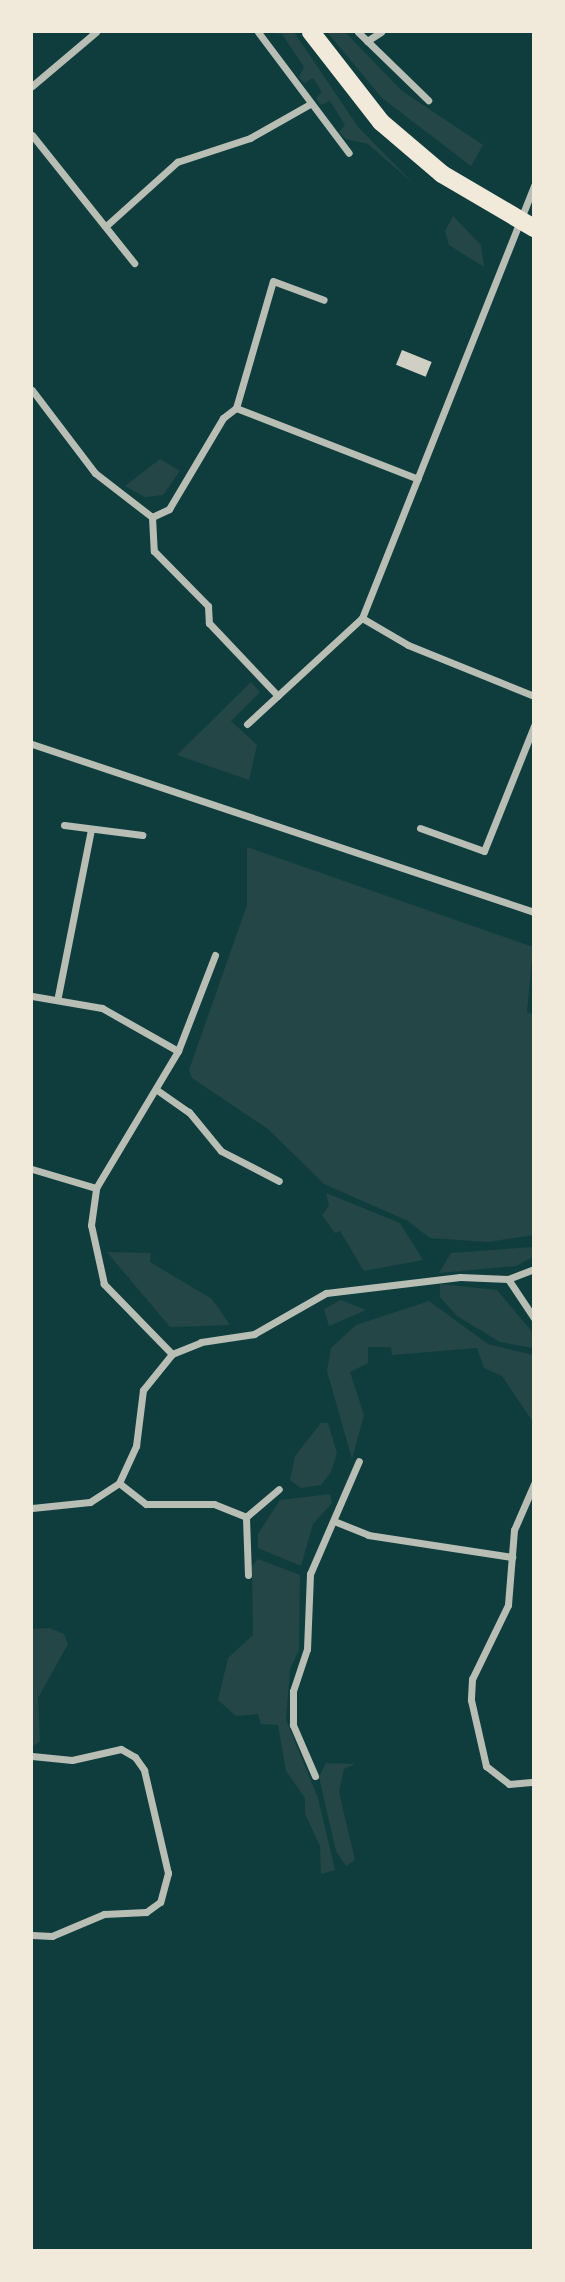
<!DOCTYPE html>
<html>
<head>
<meta charset="utf-8">
<style>
  body { margin:0 }
  #map { position:relative; width:565px; height:2282px; overflow:hidden; background:#0f3d3e; font-family:Karla,sans-serif }
  div>[style] { position:absolute }
  [style*='--x'] { left:calc(var(--x)*1px); top:calc(var(--y)*1px); width:calc(var(--w)*1px); rotate:calc(var(--a)*1deg) }
  .green>* { inset:0; background:#244646 }
  .building>* { inset:0; background:#cfcfc3; transform-origin:0 0 }
  .minor>* { height:7px; margin:-3.5px; padding:0 3.5px; transform-origin:3.5px; border-radius:3.5px; background:#b8beb3 }
  .primary>* { height:18px; margin:-9px; padding:0 9px; transform-origin:9px; border-radius:9px; background:#f1e9da }
  span { translate:-50% -50%; white-space:nowrap; text-align:center; line-height:1.15; -webkit-text-stroke:6px #f1e9da; paint-order:stroke }
  .frame { position:absolute; inset:0; border:33px solid #f1e9da; pointer-events:none }
</style>
</head>
<body>
<div id="map">
  <div class="green">
    <div style="clip-path:polygon(263px 32px,294px 32px,358px 127px,414px 184px,368px 144px,346px 139px,339px 132px,345px 125px,330px 101px,321px 105px,316px 98px,322px 92px,313px 78px,304px 83px,299px 77px,304px 67px,282px 34px)"></div>
    <div style="clip-path:polygon(327px 32px,345px 32px,402px 91px,483px 145px,471px 166px,382px 98px)"></div>
    <div style="clip-path:polygon(453px 216px,481px 245px,484px 267px,449px 245px,445px 231px)"></div>
    <div style="clip-path:polygon(160px 459px,180px 471px,163px 495px,145px 497px,125px 486px)"></div>
    <div style="clip-path:polygon(251px 682px,260px 692px,231px 721px,257px 745px,249px 780px,177px 755px)"></div>
    <div style="clip-path:polygon(247px 847px,533px 947px,527px 1012px,534px 1015px,533px 1235px,488px 1242px,430px 1238px,408px 1221px,324px 1184px,268px 1129px,192px 1078px,189px 1070px,247px 905px)"></div>
    <div style="clip-path:polygon(326px 1193px,400px 1223px,423px 1260px,364px 1271px,340px 1231px,335px 1233px,322px 1215px,329px 1206px)"></div>
    <div style="clip-path:polygon(533px 1247px,533px 1257px,516px 1266px,439px 1273px,451px 1253px)"></div>
    <div style="clip-path:polygon(107px 1252px,151px 1253px,150px 1262px,212px 1299px,230px 1325px,170px 1327px)"></div>
    <div style="clip-path:polygon(440px 1284px,497px 1290px,533px 1333px,533px 1348px,500px 1342px,457px 1316px,440px 1297px)"></div>
    <div style="clip-path:polygon(341px 1300px,366px 1310px,329px 1326px,324px 1309px)"></div>
    <div style="clip-path:polygon(429px 1301px,488px 1344px,533px 1355px,533px 1422px,502px 1376px,484px 1368px,477px 1348px,392px 1355px,391px 1347px,368px 1347px,368px 1363px,350px 1372px,364px 1415px,352px 1459px,327px 1371px,331px 1348px,356px 1325px)"></div>
    <div style="clip-path:polygon(321px 1423px,328px 1423px,337px 1453px,331px 1472px,321px 1485px,301px 1488px,290px 1480px,295px 1456px)"></div>
    <div style="clip-path:polygon(330px 1494px,332px 1503px,313px 1524px,301px 1566px,258px 1548px,258px 1534px,280px 1500px)"></div>
    <div style="clip-path:polygon(258px 1559px,300px 1575px,299px 1650px,290px 1669px,286px 1720px,318px 1798px,335px 1870px,321px 1874px,320px 1846px,305px 1814px,305px 1798px,286px 1771px,278px 1725px,261px 1724px,258px 1714px,236px 1716px,218px 1700px,228px 1658px,253px 1635px,252px 1566px)"></div>
    <div style="clip-path:polygon(49px 1628px,64px 1634px,68px 1644px,38px 1698px,40px 1741px,32px 1747px,32px 1629px)"></div>
    <div style="clip-path:polygon(326px 1763px,355px 1764px,344px 1769px,339px 1792px,355px 1860px,346px 1866px,336px 1851px,319px 1777px)"></div>
  </div>
  <div class="building">
    <div style="left:402px;top:350px;width:32px;height:16px;rotate:22deg"></div>
  </div>
  <div class="minor">
    <div style="--x:258;--y:32;--w:151;--a:53.1"></div>
    <div style="--x:358;--y:32;--w:98;--a:44.2"></div>
    <div style="--x:367;--y:41;--w:17;--a:-33"></div>
    <div style="--x:32;--y:86;--w:84;--a:-40.2"></div>
    <div style="--x:32;--y:135;--w:164;--a:51.4"></div>
    <div style="--x:106;--y:226;--w:96;--a:-42"></div>
    <div style="--x:177;--y:162;--w:77;--a:-18.2"></div>
    <div style="--x:250;--y:138;--w:69;--a:-29.5"></div>
    <div style="--x:32;--y:390;--w:104;--a:52.8"></div>
    <div style="--x:95;--y:473;--w:72;--a:37.7"></div>
    <div style="--x:152;--y:517;--w:19;--a:-25"></div>
    <div style="--x:169;--y:509;--w:106;--a:-59.3"></div>
    <div style="--x:223;--y:418;--w:16;--a:-38"></div>
    <div style="--x:236;--y:408;--w:195;--a:21.3"></div>
    <div style="--x:236;--y:408;--w:132;--a:-73.8"></div>
    <div style="--x:273;--y:281;--w:54;--a:20.4"></div>
    <div style="--x:152;--y:517;--w:34;--a:87"></div>
    <div style="--x:154;--y:551;--w:77;--a:45.5"></div>
    <div style="--x:208;--y:606;--w:17;--a:87"></div>
    <div style="--x:209;--y:623;--w:100;--a:46.6"></div>
    <div style="--x:362;--y:618;--w:53;--a:30.4"></div>
    <div style="--x:408;--y:645;--w:136;--a:22"></div>
    <div style="--x:247;--y:724;--w:156;--a:-42.7"></div>
    <div style="--x:362;--y:618;--w:466;--a:-68.3"></div>
    <div style="--x:32;--y:744;--w:529;--a:18.5"></div>
    <div style="--x:64;--y:825;--w:79;--a:7.3"></div>
    <div style="--x:420;--y:828;--w:68;--a:19.8"></div>
    <div style="--x:484;--y:851;--w:135;--a:-68.2"></div>
    <div style="--x:32;--y:996;--w:71;--a:9.7"></div>
    <div style="--x:102;--y:1008;--w:87;--a:29.5"></div>
    <div style="--x:58;--y:996;--w:170;--a:-78.8"></div>
    <div style="--x:157;--y:1090;--w:39;--a:35"></div>
    <div style="--x:189;--y:1112;--w:50;--a:50.6"></div>
    <div style="--x:221;--y:1151;--w:65;--a:27.3"></div>
    <div style="--x:32;--y:1169;--w:67;--a:16.5"></div>
    <div style="--x:508;--y:1279;--w:47;--a:56.3"></div>
    <div style="--x:172;--y:1354;--w:98;--a:-134.2"></div>
    <div style="--x:104;--y:1284;--w:60;--a:-102.4"></div>
    <div style="--x:91;--y:1225;--w:37;--a:-82"></div>
    <div style="--x:96;--y:1188;--w:160;--a:-59.1"></div>
    <div style="--x:178;--y:1051;--w:103;--a:-68.9"></div>
    <div style="--x:119;--y:1483;--w:34;--a:38"></div>
    <div style="--x:146;--y:1504;--w:68;--a:0"></div>
    <div style="--x:214;--y:1504;--w:35;--a:22"></div>
    <div style="--x:534;--y:1484;--w:50;--a:113.5"></div>
    <div style="--x:514;--y:1530;--w:75;--a:94.6"></div>
    <div style="--x:508;--y:1605;--w:82;--a:115.9"></div>
    <div style="--x:472;--y:1679;--w:21;--a:93"></div>
    <div style="--x:471;--y:1700;--w:68;--a:77.2"></div>
    <div style="--x:486;--y:1766;--w:29;--a:38"></div>
    <div style="--x:509;--y:1784;--w:25;--a:-5"></div>
    <div style="--x:32;--y:1508;--w:58;--a:-5.9"></div>
    <div style="--x:90;--y:1502;--w:35;--a:-33"></div>
    <div style="--x:119;--y:1483;--w:41;--a:-65.3"></div>
    <div style="--x:136;--y:1446;--w:56;--a:-82.9"></div>
    <div style="--x:143;--y:1390;--w:46;--a:-51.1"></div>
    <div style="--x:172;--y:1354;--w:31;--a:-22"></div>
    <div style="--x:201;--y:1342;--w:54;--a:-8.6"></div>
    <div style="--x:254;--y:1334;--w:83;--a:-29.7"></div>
    <div style="--x:326;--y:1293;--w:135;--a:-6.8"></div>
    <div style="--x:460;--y:1277;--w:48;--a:2.4"></div>
    <div style="--x:508;--y:1279;--w:28;--a:-21"></div>
    <div style="--x:334;--y:1521;--w:37;--a:22"></div>
    <div style="--x:368;--y:1535;--w:146;--a:8.7"></div>
    <div style="--x:248;--y:1575;--w:58;--a:-92"></div>
    <div style="--x:246;--y:1517;--w:43;--a:-40.3"></div>
    <div style="--x:32;--y:1756;--w:40;--a:5.7"></div>
    <div style="--x:72;--y:1760;--w:50;--a:-12.7"></div>
    <div style="--x:121;--y:1749;--w:16;--a:30"></div>
    <div style="--x:135;--y:1757;--w:16;--a:55"></div>
    <div style="--x:144;--y:1770;--w:106;--a:76.9"></div>
    <div style="--x:168;--y:1873;--w:30;--a:105"></div>
    <div style="--x:160;--y:1902;--w:17;--a:144"></div>
    <div style="--x:146;--y:1912;--w:42;--a:177.3"></div>
    <div style="--x:104;--y:1914;--w:56;--a:157.1"></div>
    <div style="--x:52;--y:1936;--w:20;--a:-177"></div>
    <div style="--x:315;--y:1776;--w:56;--a:-113.3"></div>
    <div style="--x:293;--y:1725;--w:34;--a:-90"></div>
    <div style="--x:293;--y:1691;--w:44;--a:-71.6"></div>
    <div style="--x:307;--y:1649;--w:75;--a:-87.7"></div>
    <div style="--x:310;--y:1574;--w:123;--a:-66.6"></div>
  </div>
  <div class="primary">
    <div style="--x:311;--y:32;--w:114;--a:52.1"></div>
    <div style="--x:381;--y:122;--w:80;--a:40.4"></div>
    <div style="--x:442;--y:174;--w:107;--a:30.4"></div>
  </div>
  <div class="frame"></div>
</div>
</body>
</html>
